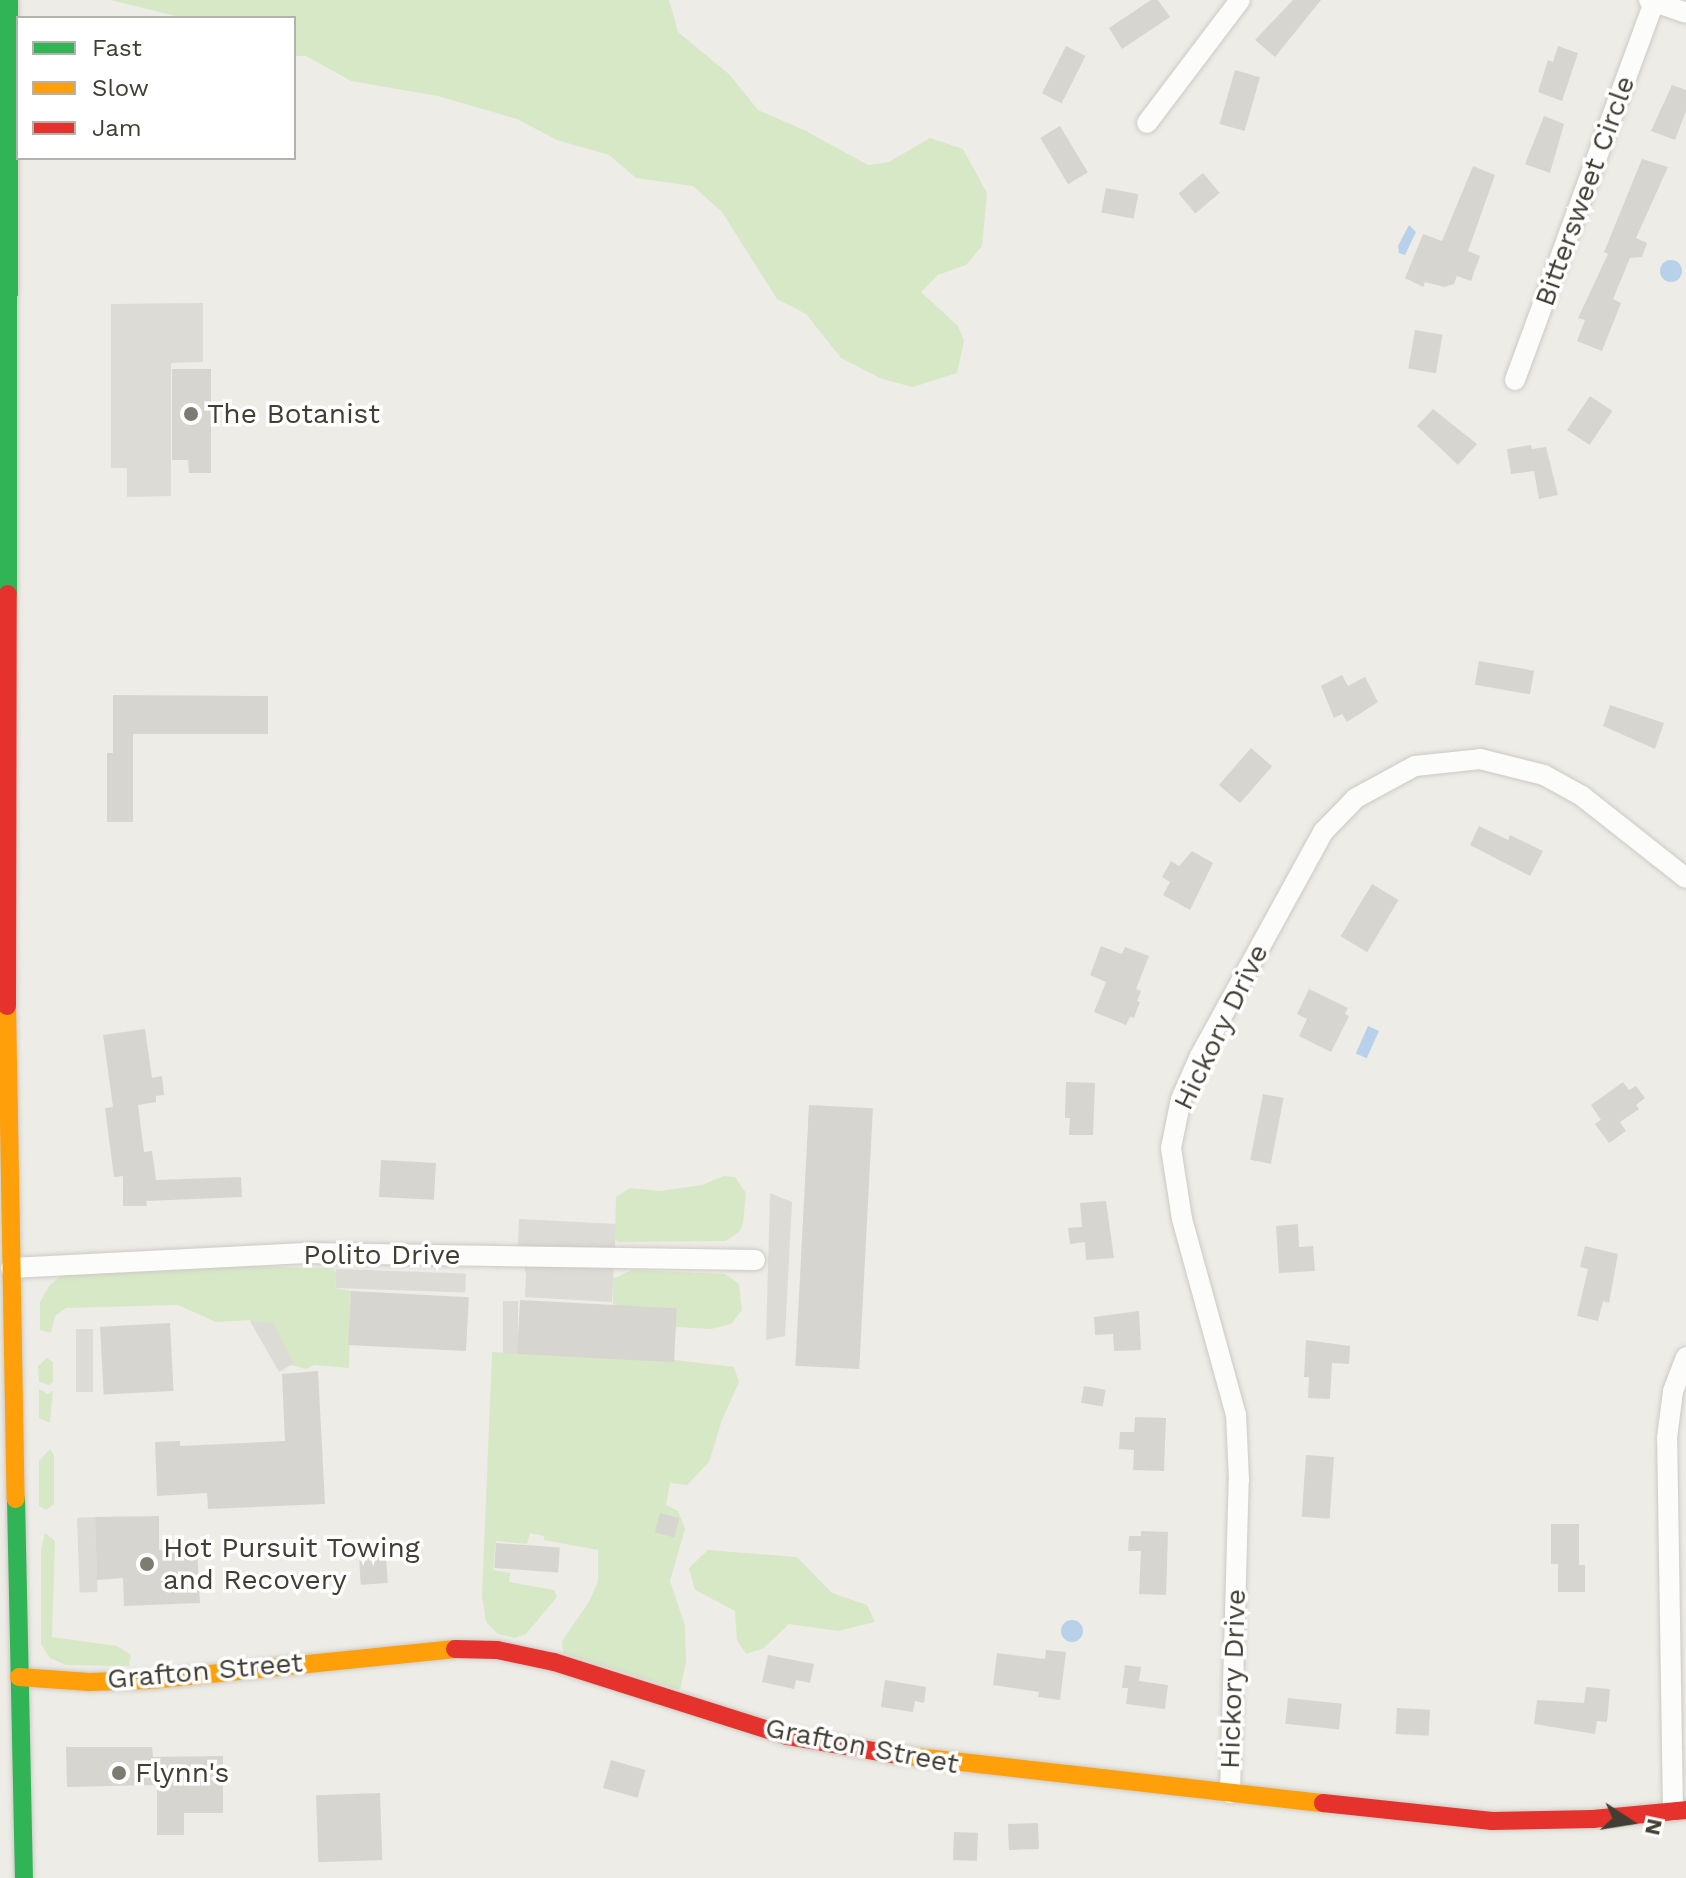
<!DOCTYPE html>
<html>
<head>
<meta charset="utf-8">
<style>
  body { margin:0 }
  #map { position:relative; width:1686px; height:1878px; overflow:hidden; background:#eeece6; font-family:"Work Sans",sans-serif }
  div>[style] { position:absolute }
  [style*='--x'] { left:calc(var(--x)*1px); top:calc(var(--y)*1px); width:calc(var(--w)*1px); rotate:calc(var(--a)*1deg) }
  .green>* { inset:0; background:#d7e8c6 }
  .parking>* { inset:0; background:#dddbd6; transform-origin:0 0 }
  .water>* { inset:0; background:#b7d1ea; transform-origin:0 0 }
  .round { border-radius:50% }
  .building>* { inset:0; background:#d7d5cf; transform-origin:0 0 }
  .roads { filter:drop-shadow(0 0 2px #cccac4) drop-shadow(0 0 2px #cccac4) }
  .street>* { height:20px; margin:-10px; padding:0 10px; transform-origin:10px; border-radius:10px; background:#fcfcfb }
  .fast>* { height:18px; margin:-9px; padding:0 9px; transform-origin:9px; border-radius:9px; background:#30b455 }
  .slow>* { height:18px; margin:-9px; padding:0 9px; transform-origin:9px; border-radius:9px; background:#ff9f0a }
  .jam>* { height:18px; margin:-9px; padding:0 9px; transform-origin:9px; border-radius:9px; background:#e5322d }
  .dots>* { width:22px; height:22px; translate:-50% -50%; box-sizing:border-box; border:4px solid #fff; border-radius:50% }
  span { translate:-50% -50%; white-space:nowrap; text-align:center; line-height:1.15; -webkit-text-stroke:7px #fff; paint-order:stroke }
  .street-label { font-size:28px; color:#423e33 }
  .poi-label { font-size:28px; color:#423e33 }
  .left { translate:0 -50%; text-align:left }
  .legend { position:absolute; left:16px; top:16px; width:280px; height:144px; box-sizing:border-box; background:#fff; border:2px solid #b3b2ad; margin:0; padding:10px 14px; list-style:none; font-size:24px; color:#423e33 }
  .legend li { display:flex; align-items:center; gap:16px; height:40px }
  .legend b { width:40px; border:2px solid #b3b2ad }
  .north { position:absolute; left:1590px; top:1782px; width:80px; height:80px; -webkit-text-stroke:6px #fff; paint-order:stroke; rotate:102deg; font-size:22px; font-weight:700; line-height:32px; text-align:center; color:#423e33 }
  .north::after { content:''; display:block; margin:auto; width:28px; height:36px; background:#423e33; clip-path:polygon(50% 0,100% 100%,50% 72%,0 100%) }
</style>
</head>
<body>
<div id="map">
  <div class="green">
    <div style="clip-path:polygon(110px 0,669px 0,678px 32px,730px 75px,758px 110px,806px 131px,868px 165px,889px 162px,930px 138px,963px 149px,987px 193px,982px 246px,966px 265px,938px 275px,921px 292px,958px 326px,964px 341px,957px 373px,913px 387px,882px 379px,841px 358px,806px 314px,777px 299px,722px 212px,693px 186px,636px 178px,609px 155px,557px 140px,517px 119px,438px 96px,351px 81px,306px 56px,294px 56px,294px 18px,184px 18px)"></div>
    <div style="clip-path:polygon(724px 1176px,735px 1177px,746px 1193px,743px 1223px,740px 1231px,726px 1241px,618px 1242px,615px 1239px,616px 1197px,630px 1188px,660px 1191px,702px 1185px)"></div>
    <div style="clip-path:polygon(222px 1266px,332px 1268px,336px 1272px,335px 1288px,351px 1291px,349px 1368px,314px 1365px,307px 1369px,290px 1365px,294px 1363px,250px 1320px,216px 1322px,178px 1305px,66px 1308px,55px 1316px,51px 1333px,40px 1330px,40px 1302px,49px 1286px,62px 1275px)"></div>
    <div style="clip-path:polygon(632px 1270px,725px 1274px,739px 1284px,742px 1310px,731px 1324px,711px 1329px,676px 1327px,613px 1304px,613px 1279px)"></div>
    <div style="clip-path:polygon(492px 1352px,675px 1360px,734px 1367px,739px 1382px,722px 1420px,709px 1462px,687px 1485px,670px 1483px,666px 1505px,678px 1511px,685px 1529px,670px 1581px,685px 1626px,686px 1662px,680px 1690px,563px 1653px,562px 1641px,589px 1602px,598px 1581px,598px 1550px,544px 1540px,544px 1536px,530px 1533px,527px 1544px,496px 1541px,493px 1570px,510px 1573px,509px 1582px,554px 1590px,557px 1597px,526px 1634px,515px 1638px,498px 1634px,486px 1622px,482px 1596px)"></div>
    <div style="clip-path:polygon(47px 1358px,53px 1362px,53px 1382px,49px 1385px,39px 1382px,38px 1366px)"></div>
    <div style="clip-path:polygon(39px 1389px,48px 1394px,53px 1391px,50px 1423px,39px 1418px)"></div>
    <div style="clip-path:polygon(50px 1449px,54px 1455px,54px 1504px,46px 1510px,39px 1506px,39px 1461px)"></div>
    <div style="clip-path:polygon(45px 1533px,55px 1541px,52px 1637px,117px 1646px,131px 1655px,129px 1666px,66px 1665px,50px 1658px,41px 1644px,41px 1549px)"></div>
    <div style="clip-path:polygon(708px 1550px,797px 1557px,832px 1593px,867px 1605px,875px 1622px,838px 1631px,789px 1624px,764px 1648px,746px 1654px,737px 1640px,735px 1611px,695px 1590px,689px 1568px)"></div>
  </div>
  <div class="parking">
    <div style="clip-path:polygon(203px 303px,203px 362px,171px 363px,171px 496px,127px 497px,127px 468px,111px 468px,111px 304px)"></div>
    <div style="clip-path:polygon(770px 1193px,792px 1202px,785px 1336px,766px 1340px)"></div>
    <div style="clip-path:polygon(519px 1219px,616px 1224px,612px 1302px,525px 1297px,526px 1274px,518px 1243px)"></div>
    <div style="left:336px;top:1269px;width:130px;height:19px;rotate:2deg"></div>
    <div style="left:503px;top:1301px;width:15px;height:53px"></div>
    <div style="clip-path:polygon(250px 1321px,273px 1323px,294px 1363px,279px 1372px)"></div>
    <div style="left:76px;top:1329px;width:17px;height:63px"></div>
    <div style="left:95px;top:1517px;width:75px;height:18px;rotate:88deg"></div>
  </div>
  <div class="water">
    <div style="clip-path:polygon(1409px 225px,1416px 232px,1405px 255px,1399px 253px,1398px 246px)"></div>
    <div class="round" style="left:1660px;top:260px;width:22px;height:22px"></div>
    <div style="left:1368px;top:1026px;width:12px;height:30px;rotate:24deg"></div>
    <div class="round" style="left:1061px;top:1620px;width:22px;height:22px"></div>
  </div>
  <div class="building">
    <div style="clip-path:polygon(1151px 0,1158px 0,1170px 17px,1122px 49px,1109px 28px)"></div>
    <div style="clip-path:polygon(1293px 0,1321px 0,1275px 57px,1255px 40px)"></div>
    <div style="left:1066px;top:46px;width:22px;height:53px;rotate:27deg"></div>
    <div style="clip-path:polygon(1558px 46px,1578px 53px,1562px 101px,1538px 92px,1548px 60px,1553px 62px)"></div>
    <div style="left:1235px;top:70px;width:26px;height:56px;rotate:16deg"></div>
    <div style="clip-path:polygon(1672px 85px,1686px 90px,1686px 111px,1675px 140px,1651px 131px)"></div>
    <div style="clip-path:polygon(1544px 116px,1564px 124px,1550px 173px,1525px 164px)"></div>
    <div style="left:1060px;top:126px;width:54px;height:23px;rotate:59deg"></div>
    <div style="clip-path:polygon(1642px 159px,1668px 167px,1636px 238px,1647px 243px,1642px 257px,1630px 258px,1613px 299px,1621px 303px,1602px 351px,1577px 341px,1585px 320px,1578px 318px,1608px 254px,1604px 252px)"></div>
    <div style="clip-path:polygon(1473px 166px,1495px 175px,1468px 251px,1480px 256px,1471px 281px,1457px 276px,1454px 284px,1444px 287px,1425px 282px,1423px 287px,1405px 278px,1423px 234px,1442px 241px)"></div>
    <div style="left:1203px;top:173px;width:26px;height:32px;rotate:50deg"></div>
    <div style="left:1106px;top:188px;width:33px;height:25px;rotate:11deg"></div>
    <div style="left:1415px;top:330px;width:28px;height:39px;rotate:10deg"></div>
    <div style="clip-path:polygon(172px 369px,211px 369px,211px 473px,189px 473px,188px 460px,172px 460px)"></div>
    <div style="left:1590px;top:396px;width:27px;height:41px;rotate:34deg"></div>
    <div style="clip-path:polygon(1433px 409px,1477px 444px,1458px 465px,1417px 426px)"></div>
    <div style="clip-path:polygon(1531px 445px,1532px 449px,1546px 447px,1558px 495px,1539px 499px,1534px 471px,1511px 474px,1507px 449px)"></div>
    <div style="left:1479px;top:661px;width:56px;height:24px;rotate:10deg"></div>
    <div style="clip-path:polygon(1342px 675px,1348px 686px,1365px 677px,1378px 702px,1347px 722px,1342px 714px,1334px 718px,1321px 686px)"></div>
    <div style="clip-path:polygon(113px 695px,268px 696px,268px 734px,133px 734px,133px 822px,107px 822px,107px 753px,113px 753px)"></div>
    <div style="clip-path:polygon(1610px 705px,1664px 723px,1655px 749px,1603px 726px)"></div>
    <div style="left:1251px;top:748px;width:28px;height:49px;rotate:41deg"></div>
    <div style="clip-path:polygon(1479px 826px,1508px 840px,1510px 835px,1543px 851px,1530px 876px,1470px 845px)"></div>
    <div style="clip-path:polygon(1192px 851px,1213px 863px,1190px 910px,1163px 895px,1170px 882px,1162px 877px,1171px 861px,1179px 866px)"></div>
    <div style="left:1372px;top:884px;width:31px;height:61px;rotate:31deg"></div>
    <div style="clip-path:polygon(1101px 946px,1122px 954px,1125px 947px,1149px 956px,1136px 989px,1141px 991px,1137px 1001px,1140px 1002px,1134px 1018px,1130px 1017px,1126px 1025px,1094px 1012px,1106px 982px,1090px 975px)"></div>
    <div style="clip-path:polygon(1309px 989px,1348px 1008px,1345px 1014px,1349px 1016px,1331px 1052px,1299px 1036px,1307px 1019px,1297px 1014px)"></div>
    <div style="clip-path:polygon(145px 1029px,152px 1078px,162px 1076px,164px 1095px,156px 1096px,156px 1102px,138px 1105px,144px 1152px,152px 1151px,156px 1180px,241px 1177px,242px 1197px,146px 1201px,147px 1206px,123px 1206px,123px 1176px,114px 1177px,105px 1108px,113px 1107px,103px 1035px)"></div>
    <div style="clip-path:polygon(1066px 1082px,1095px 1083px,1093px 1135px,1069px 1135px,1070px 1118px,1065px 1118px)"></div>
    <div style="clip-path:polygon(1623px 1082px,1629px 1090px,1636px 1086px,1645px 1098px,1636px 1105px,1639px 1109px,1620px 1122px,1626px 1131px,1609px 1143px,1595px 1124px,1601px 1120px,1591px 1105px)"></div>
    <div style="left:1263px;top:1094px;width:21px;height:67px;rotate:11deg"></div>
    <div style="left:809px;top:1105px;width:64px;height:261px;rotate:3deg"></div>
    <div style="left:381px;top:1160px;width:55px;height:37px;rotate:3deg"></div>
    <div style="clip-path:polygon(1106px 1201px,1114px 1258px,1086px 1260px,1085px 1242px,1070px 1244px,1068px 1228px,1082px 1227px,1080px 1203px)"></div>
    <div style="clip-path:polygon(1298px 1224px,1299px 1247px,1313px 1246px,1315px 1271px,1279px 1273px,1276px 1226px)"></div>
    <div style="clip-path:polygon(1585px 1246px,1618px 1254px,1609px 1303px,1603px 1301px,1598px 1321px,1577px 1316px,1588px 1269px,1580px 1267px)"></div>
    <div style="left:351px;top:1291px;width:118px;height:54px;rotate:3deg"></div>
    <div style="left:520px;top:1300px;width:157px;height:54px;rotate:3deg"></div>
    <div style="clip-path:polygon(1139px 1311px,1141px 1350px,1114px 1351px,1113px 1334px,1095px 1335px,1094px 1317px)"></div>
    <div style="left:170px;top:1323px;width:68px;height:70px;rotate:87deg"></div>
    <div style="clip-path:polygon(1306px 1340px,1350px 1346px,1349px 1364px,1332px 1363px,1330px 1399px,1308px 1398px,1309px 1377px,1304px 1377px)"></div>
    <div style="clip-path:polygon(318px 1371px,325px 1504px,208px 1509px,207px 1493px,157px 1496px,155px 1442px,180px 1441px,180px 1446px,285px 1441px,282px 1374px)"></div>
    <div style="left:1084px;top:1386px;width:22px;height:17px;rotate:10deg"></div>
    <div style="clip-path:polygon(1135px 1417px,1166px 1418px,1164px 1471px,1133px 1470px,1134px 1450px,1119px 1449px,1120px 1432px,1134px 1432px)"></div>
    <div style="left:1306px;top:1455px;width:28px;height:62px;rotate:4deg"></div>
    <div style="left:660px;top:1513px;width:20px;height:20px;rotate:15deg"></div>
    <div style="clip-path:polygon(159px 1516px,159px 1550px,197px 1549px,200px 1603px,124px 1606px,123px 1578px,97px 1580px,95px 1517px)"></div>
    <div style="clip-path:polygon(1551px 1524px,1579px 1524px,1579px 1565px,1585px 1565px,1585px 1592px,1558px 1592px,1558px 1564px,1551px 1564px)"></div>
    <div style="clip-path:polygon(1141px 1531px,1168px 1532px,1166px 1595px,1139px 1594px,1141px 1551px,1128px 1551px,1129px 1536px,1141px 1536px)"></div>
    <div style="left:496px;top:1543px;width:64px;height:25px;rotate:4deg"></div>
    <div style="left:386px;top:1557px;width:26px;height:27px;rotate:86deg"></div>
    <div style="clip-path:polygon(1046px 1650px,1066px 1652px,1060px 1700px,1038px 1697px,1039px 1692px,993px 1685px,997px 1653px,1045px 1659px)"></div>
    <div style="clip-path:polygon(768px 1655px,814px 1664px,810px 1683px,796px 1680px,794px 1689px,762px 1682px)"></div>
    <div style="clip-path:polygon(1125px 1665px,1141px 1667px,1139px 1681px,1168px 1685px,1165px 1709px,1126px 1704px,1128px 1688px,1122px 1688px)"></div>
    <div style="clip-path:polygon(885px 1680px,926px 1687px,924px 1703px,915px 1701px,913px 1712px,881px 1707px)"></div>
    <div style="clip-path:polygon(1586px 1687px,1610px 1689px,1607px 1722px,1597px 1721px,1595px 1734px,1534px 1724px,1537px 1700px,1584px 1703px)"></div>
    <div style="left:1288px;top:1698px;width:54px;height:26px;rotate:6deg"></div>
    <div style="left:1397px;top:1708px;width:33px;height:26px;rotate:3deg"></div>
    <div style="clip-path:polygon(66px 1747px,152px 1747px,153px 1757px,223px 1756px,223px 1813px,184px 1813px,184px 1835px,157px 1835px,157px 1785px,67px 1787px)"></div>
    <div style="left:611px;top:1760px;width:36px;height:29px;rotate:16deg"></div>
    <div style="left:380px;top:1793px;width:67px;height:64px;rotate:88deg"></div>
    <div style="left:1038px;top:1823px;width:26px;height:30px;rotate:88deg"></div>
    <div style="left:954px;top:1832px;width:24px;height:28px;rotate:2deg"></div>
  </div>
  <div class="roads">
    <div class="street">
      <div style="--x:1649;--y:0;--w:39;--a:19"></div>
      <div style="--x:1147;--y:123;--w:154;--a:-52.9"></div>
      <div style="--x:1515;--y:380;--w:403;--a:-69.8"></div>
      <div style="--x:11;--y:1268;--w:295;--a:-2.9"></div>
      <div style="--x:306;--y:1253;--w:449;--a:0.9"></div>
      <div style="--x:1230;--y:1793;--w:313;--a:-88.4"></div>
      <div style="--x:1239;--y:1480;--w:65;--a:-92.6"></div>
      <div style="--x:1236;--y:1415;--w:203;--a:-105.4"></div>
      <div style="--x:1182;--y:1219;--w:72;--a:-98.8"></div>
      <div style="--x:1171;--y:1148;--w:50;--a:-78.5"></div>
      <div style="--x:1181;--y:1099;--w:47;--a:-66.2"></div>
      <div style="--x:1200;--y:1056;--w:256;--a:-61.2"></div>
      <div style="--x:1323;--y:832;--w:47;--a:-45.9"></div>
      <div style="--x:1356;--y:798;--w:67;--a:-28.5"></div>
      <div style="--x:1415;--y:766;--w:65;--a:-6.1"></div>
      <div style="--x:1480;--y:759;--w:66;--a:14"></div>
      <div style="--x:1544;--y:775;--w:43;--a:28.9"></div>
      <div style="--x:1582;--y:796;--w:132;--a:38.3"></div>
      <div style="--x:1673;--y:1811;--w:373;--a:-90.9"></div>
      <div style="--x:1667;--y:1438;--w:47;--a:-82.7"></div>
      <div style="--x:1673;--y:1391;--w:36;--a:-69"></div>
    </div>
    <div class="fast">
      <div style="--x:8;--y:594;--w:594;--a:-89.9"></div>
      <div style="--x:16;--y:1499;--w:379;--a:88.8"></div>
    </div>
    <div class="slow">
      <div style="--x:7;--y:1006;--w:493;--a:89"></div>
      <div style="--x:19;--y:1677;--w:70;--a:4.1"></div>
      <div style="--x:89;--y:1682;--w:62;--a:-1.8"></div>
      <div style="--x:151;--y:1680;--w:306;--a:-5.8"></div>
      <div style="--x:891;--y:1754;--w:435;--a:6.5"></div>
    </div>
    <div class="jam">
      <div style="--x:7;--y:1006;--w:412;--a:-89.9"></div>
      <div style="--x:455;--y:1649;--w:42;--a:1.4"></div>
      <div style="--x:497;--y:1650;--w:58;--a:11.9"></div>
      <div style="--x:554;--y:1662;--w:244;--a:17.6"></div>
      <div style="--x:787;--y:1736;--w:106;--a:9.8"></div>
      <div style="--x:1323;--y:1803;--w:170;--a:6.1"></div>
      <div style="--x:1492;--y:1821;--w:101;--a:-1.1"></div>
      <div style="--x:1593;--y:1819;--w:93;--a:-5.5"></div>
    </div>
  </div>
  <div class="dots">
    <div style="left:191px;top:414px;background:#7e7b72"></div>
    <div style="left:147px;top:1564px;background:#7e7b72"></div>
    <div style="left:119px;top:1773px;background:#7e7b72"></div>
  </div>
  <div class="street-label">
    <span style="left:1585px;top:191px;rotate:-70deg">Bittersweet Circle</span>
    <span style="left:1221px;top:1027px;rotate:-64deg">Hickory Drive</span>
    <span style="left:382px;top:1255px">Polito Drive</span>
    <span style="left:205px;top:1671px;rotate:-5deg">Grafton Street</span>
    <span style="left:1233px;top:1679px;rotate:-88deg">Hickory Drive</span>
    <span style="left:862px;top:1746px;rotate:11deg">Grafton Street</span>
  </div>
  <div class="poi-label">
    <span class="left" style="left:207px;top:414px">The Botanist</span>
    <span class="left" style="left:163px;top:1564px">Hot Pursuit Towing<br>and Recovery</span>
    <span class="left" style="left:135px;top:1773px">Flynn's</span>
  </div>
  <ul class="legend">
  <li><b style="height:10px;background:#30b455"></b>Fast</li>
  <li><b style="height:10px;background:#ff9f0a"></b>Slow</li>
  <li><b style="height:10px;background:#e5322d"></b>Jam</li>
  </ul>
  <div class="north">N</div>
</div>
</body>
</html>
